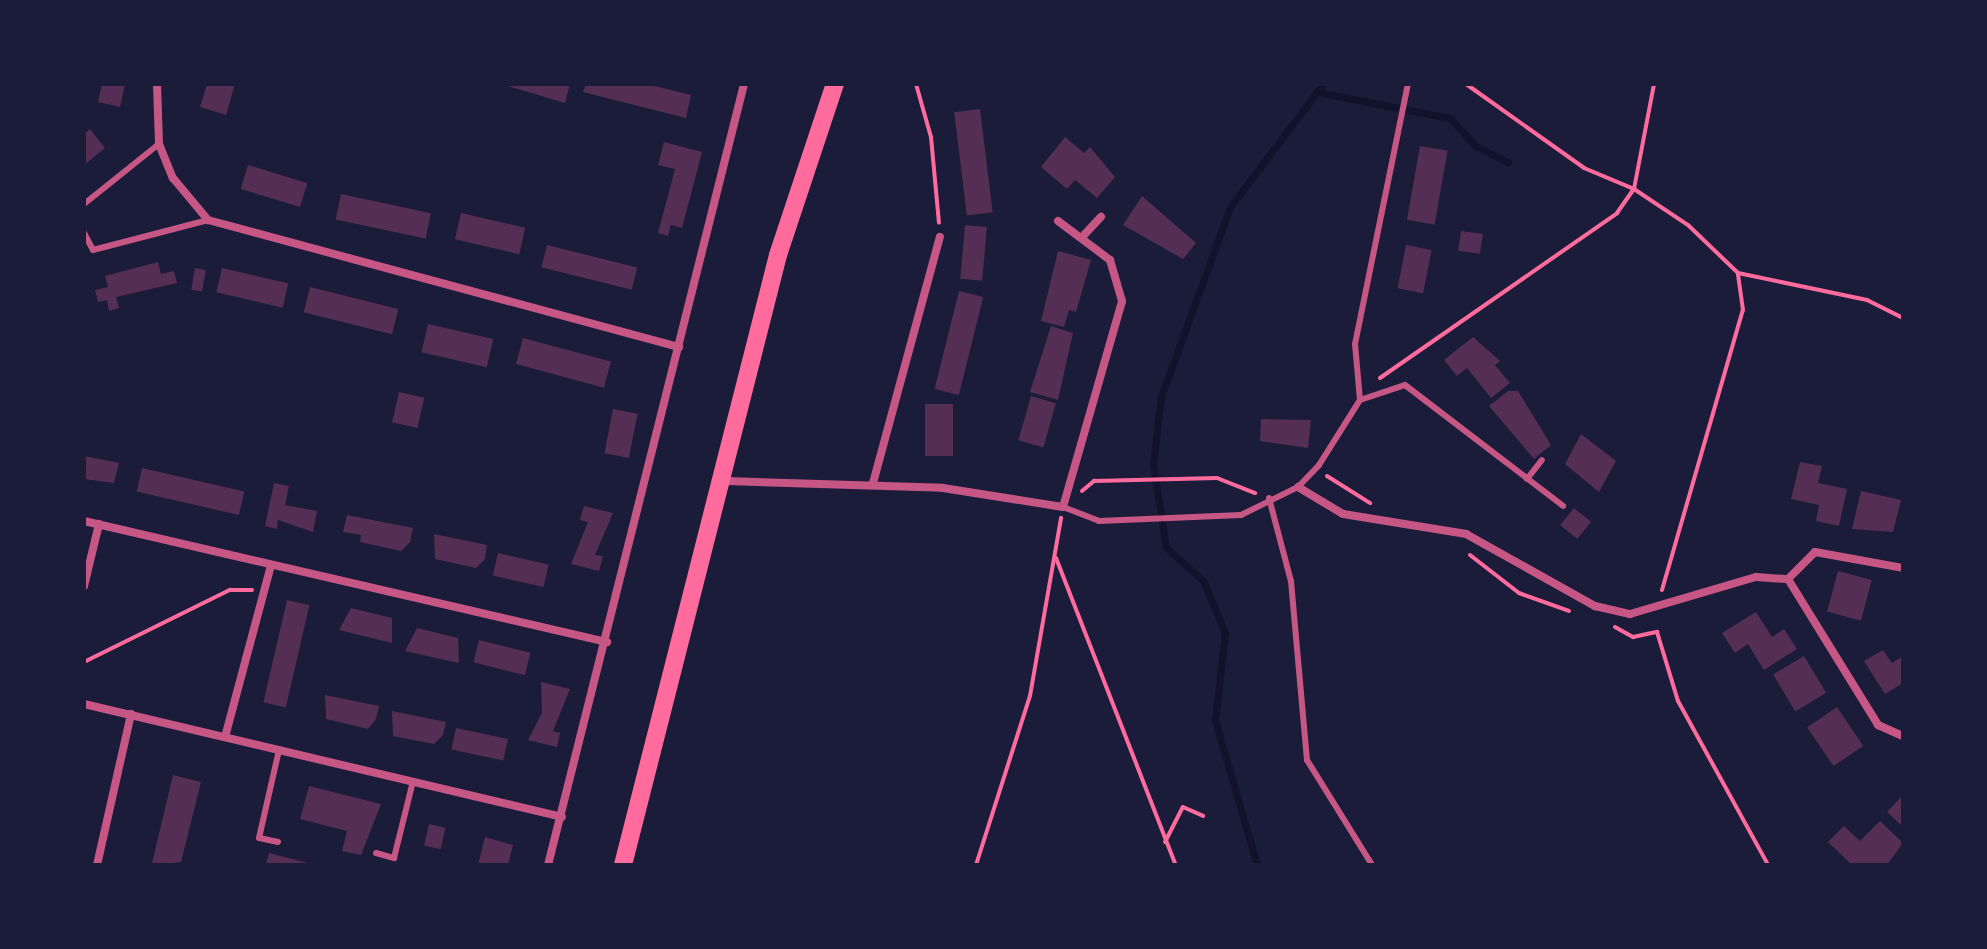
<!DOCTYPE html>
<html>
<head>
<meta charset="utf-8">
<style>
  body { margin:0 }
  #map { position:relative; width:1987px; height:949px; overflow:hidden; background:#1b1b3a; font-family:Spectral,serif }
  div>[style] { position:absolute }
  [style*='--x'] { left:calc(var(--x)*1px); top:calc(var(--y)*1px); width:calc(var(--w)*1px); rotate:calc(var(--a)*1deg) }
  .stream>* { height:7px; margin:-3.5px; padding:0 3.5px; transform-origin:3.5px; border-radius:3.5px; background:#12122b }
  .building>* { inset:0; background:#542f53; transform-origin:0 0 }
  .path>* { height:4px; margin:-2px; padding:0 2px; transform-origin:2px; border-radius:2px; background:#ff6b9d }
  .service>* { height:6px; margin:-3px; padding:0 3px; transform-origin:3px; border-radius:3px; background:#c65784 }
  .minor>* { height:8px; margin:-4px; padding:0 4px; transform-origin:4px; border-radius:4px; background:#c65784 }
  .primary>* { height:18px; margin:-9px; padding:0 9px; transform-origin:9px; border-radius:9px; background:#ff6b9d }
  span { translate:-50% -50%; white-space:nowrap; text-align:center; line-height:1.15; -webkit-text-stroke:8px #1b1b3a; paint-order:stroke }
  .frame { position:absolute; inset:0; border:86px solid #1b1b3a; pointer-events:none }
</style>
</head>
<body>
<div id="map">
  <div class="stream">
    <div style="--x:1322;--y:93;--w:130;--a:11.1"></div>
    <div style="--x:1450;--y:118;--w:38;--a:47"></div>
    <div style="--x:1476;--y:146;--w:36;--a:27"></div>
    <div style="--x:1257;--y:865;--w:151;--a:-106.2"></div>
    <div style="--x:1215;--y:720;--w:88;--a:-83.4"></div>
    <div style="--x:1225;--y:633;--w:55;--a:-112.4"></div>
    <div style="--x:1204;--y:582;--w:52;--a:-137.4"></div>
    <div style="--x:1166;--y:547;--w:84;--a:-98.9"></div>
    <div style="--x:1153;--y:464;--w:67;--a:-83.2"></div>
    <div style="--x:1161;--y:397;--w:202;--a:-70"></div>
    <div style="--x:1230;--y:207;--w:154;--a:-52.9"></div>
  </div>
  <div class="building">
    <div style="clip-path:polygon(102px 84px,125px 84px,120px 107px,98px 102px)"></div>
    <div style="clip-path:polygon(207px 84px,235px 84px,226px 115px,200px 107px)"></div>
    <div style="clip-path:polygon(501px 84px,570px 84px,565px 103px)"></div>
    <div style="clip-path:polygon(586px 84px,646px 84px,691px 95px,686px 118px,583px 92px)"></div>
    <div style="left:980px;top:109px;width:104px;height:26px;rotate:83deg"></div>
    <div style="clip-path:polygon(90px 129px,105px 148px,84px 165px,84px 134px)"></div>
    <div style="clip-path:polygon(1065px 137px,1084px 153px,1090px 147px,1115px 177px,1097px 198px,1075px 180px,1067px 189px,1041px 167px)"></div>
    <div style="clip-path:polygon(664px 142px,702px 152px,682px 228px,671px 225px,668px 236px,658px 233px,675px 169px,658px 165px)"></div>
    <div style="left:1420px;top:146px;width:28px;height:75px;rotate:10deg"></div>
    <div style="left:248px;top:165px;width:62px;height:25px;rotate:17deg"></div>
    <div style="left:341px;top:194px;width:92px;height:26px;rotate:12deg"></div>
    <div style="clip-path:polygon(1142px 196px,1196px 243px,1183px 259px,1123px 225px)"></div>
    <div style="left:461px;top:213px;width:66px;height:27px;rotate:13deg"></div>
    <div style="left:965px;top:225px;width:22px;height:54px;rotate:5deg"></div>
    <div style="left:1461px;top:231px;width:22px;height:20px;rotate:8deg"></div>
    <div style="left:547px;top:245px;width:93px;height:23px;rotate:14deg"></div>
    <div style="left:1406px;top:245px;width:26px;height:44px;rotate:11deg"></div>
    <div style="clip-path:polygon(1058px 251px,1091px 260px,1076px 312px,1069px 310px,1064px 327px,1041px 321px)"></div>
    <div style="clip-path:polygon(158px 262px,161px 274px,174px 271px,177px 283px,116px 297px,119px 308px,109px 311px,107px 300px,98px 302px,95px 290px,108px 287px,105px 276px)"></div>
    <div style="left:195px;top:268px;width:11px;height:22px;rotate:10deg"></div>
    <div style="left:222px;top:268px;width:68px;height:25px;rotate:13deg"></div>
    <div style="left:310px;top:287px;width:91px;height:26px;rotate:14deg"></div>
    <div style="left:959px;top:291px;width:25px;height:101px;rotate:14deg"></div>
    <div style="left:428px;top:324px;width:67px;height:29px;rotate:13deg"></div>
    <div style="clip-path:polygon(1051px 326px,1073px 333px,1058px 400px,1030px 392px)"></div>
    <div style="clip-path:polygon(1473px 337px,1500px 361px,1495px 365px,1510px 383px,1491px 398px,1467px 368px,1457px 376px,1444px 360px)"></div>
    <div style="left:523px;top:338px;width:91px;height:27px;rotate:15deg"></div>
    <div style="clip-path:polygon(1508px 391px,1518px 391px,1551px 445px,1534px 459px,1489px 406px)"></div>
    <div style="left:399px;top:392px;width:26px;height:31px;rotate:13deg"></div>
    <div style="left:1031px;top:396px;width:26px;height:46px;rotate:16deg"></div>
    <div style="left:925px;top:404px;width:28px;height:52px"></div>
    <div style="left:613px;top:409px;width:25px;height:45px;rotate:11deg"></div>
    <div style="clip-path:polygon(1261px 419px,1311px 420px,1308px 448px,1260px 441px)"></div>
    <div style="clip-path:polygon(1581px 434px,1616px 461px,1599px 492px,1565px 464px)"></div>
    <div style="clip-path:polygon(84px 456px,119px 463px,114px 483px,84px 479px)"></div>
    <div style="clip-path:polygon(1800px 462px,1822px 466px,1818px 483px,1847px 489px,1839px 526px,1816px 521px,1819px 505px,1791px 499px)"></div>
    <div style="left:142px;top:468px;width:105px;height:24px;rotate:13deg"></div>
    <div style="clip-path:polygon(274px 483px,289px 486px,285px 505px,317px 511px,313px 532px,278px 520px,277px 529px,265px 526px)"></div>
    <div style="clip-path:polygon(1861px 491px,1901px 500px,1893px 532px,1852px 529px)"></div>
    <div style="clip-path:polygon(584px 506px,613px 513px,595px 555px,603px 556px,599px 571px,571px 564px,588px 522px,580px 520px)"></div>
    <div style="left:1574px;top:508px;width:22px;height:22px;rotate:39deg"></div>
    <div style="clip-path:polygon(347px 515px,413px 528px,410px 542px,401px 551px,360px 542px,361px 535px,343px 532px)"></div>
    <div style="clip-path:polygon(434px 534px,487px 545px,485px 559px,476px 568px,435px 559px)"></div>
    <div style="left:498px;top:553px;width:52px;height:23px;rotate:13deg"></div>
    <div style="left:1838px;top:571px;width:35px;height:42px;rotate:15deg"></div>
    <div style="left:287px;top:600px;width:23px;height:105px;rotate:13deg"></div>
    <div style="clip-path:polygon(351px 608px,392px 618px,392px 643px,339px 630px)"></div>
    <div style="clip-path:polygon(1756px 612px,1772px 637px,1784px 629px,1797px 649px,1764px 670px,1748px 644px,1735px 653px,1722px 633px)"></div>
    <div style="clip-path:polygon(417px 628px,458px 638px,459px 663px,405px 651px)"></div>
    <div style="left:479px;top:640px;width:53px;height:23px;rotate:14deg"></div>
    <div style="clip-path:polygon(1883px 650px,1892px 663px,1903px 656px,1903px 683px,1885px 694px,1864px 661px)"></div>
    <div style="left:1804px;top:656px;width:43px;height:36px;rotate:59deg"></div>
    <div style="clip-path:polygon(541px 682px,570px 689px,553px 731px,560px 733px,557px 747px,528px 740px,542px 713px)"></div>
    <div style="clip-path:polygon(325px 695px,379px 706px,376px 719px,368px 729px,326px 719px)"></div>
    <div style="left:1837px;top:707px;width:47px;height:36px;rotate:56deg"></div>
    <div style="clip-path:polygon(392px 711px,446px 722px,443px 735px,434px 744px,393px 736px)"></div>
    <div style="left:456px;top:728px;width:53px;height:22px;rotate:12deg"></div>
    <div style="clip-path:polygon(173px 775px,201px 782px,181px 862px,158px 865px,152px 863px)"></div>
    <div style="clip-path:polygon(309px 786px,381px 804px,361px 855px,342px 851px,347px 831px,300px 819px)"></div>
    <div style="clip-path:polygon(1903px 795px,1903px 827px,1887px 812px)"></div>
    <div style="clip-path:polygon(1880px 821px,1903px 843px,1887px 865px,1852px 865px,1828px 842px,1844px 826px,1860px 841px)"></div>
    <div style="left:429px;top:824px;width:17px;height:22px;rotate:13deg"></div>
    <div style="clip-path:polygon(485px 837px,513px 845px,508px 865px,478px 865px)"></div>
    <div style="clip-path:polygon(269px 853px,312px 864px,312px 865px,266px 865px)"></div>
  </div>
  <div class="path">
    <div style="--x:916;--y:84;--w:55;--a:74.2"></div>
    <div style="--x:931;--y:137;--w:86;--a:84.7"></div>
    <div style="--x:1466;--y:84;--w:145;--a:35.4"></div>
    <div style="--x:1584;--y:168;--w:54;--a:22.8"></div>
    <div style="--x:1634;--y:189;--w:65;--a:33.7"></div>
    <div style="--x:1688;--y:225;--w:69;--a:43.8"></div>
    <div style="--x:1738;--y:273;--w:132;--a:11.8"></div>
    <div style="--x:1867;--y:300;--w:40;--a:26.6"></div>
    <div style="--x:1380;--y:378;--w:289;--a:-34.8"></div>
    <div style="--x:1617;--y:213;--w:29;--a:-55"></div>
    <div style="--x:1634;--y:189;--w:107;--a:-79.2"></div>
    <div style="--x:1327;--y:476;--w:51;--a:32.1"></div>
    <div style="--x:1082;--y:491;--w:16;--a:-40"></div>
    <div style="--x:1094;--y:481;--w:123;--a:-1.4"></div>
    <div style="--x:1217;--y:478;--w:41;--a:21.5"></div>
    <div style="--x:1470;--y:555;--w:62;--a:37.8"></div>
    <div style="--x:1519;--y:593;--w:53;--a:19.8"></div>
    <div style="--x:1056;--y:558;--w:330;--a:68.7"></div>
    <div style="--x:1662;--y:590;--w:291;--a:-73.9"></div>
    <div style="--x:1743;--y:310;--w:37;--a:-98"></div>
    <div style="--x:1615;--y:627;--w:21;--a:29"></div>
    <div style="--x:1633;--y:637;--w:25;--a:-12"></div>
    <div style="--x:1657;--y:632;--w:72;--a:73.1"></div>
    <div style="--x:1678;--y:701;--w:187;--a:61.2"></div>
    <div style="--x:84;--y:662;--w:163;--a:-26.3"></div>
    <div style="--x:230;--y:590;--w:22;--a:0"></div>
    <div style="--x:1165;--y:842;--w:39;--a:-63"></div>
    <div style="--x:1183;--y:807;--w:22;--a:24"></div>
    <div style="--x:976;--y:865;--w:177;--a:-72.3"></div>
    <div style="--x:1030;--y:696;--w:181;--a:-80.1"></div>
  </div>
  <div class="service">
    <div style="--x:84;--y:204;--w:96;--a:-38.7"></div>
    <div style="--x:84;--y:233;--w:19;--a:62"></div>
    <div style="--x:93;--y:250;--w:119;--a:-14.6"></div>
    <div style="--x:1360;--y:400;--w:47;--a:-18.4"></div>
    <div style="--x:1405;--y:385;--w:199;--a:37.4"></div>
    <div style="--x:1527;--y:479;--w:24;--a:-52"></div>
    <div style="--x:1269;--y:498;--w:86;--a:75.2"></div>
    <div style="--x:1291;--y:581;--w:180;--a:84.9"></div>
    <div style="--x:1307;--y:760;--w:123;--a:58.2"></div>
    <div style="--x:1063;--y:507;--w:39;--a:21"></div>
    <div style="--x:1099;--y:521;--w:142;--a:-2.4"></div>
    <div style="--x:1241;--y:515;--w:64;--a:-26.2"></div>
    <div style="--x:1298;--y:487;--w:30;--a:-46"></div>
    <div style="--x:1319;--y:465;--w:77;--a:-57.8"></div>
    <div style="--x:1360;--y:400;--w:56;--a:-95.1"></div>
    <div style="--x:1355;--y:344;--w:265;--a:-78.5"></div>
    <div style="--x:278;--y:842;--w:19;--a:-168"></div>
    <div style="--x:259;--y:838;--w:90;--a:-77.2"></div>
    <div style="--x:376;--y:853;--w:19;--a:16"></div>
    <div style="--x:394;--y:858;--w:79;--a:-76.1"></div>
  </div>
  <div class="minor">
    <div style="--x:157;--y:84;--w:60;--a:88.1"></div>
    <div style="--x:159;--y:144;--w:37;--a:68"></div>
    <div style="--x:173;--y:178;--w:55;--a:50.2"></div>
    <div style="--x:208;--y:220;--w:488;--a:15.1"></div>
    <div style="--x:1084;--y:235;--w:25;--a:-47"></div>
    <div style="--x:726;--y:481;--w:217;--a:1.8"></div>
    <div style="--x:943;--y:488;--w:121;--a:9"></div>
    <div style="--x:1063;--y:507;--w:214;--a:-74"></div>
    <div style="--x:1122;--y:301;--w:43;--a:-106.3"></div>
    <div style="--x:1110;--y:260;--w:65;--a:-143.1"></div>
    <div style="--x:873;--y:483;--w:255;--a:-74.8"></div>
    <div style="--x:1298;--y:487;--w:52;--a:31"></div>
    <div style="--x:1343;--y:514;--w:125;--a:9.2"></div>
    <div style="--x:1466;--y:534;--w:148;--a:29.2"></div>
    <div style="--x:1595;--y:606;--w:36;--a:13"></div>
    <div style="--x:1630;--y:614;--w:131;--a:-16.4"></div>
    <div style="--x:1756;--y:577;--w:32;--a:4"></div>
    <div style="--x:1788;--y:579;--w:172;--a:58.3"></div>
    <div style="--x:1878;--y:725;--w:27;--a:24"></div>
    <div style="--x:84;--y:521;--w:537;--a:13.03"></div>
    <div style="--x:1788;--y:579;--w:38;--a:-45"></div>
    <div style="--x:1815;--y:552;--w:89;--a:10.3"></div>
    <div style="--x:84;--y:586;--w:64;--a:-76.4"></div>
    <div style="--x:84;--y:704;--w:491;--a:13.3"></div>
    <div style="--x:225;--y:737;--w:178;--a:-75"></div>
    <div style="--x:97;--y:865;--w:155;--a:-77.3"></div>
    <div style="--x:548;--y:865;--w:805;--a:-75.91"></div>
  </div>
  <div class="primary">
    <div style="--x:623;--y:865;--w:629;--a:-75.74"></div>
    <div style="--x:778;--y:255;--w:180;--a:-71.6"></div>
  </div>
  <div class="frame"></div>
</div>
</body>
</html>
